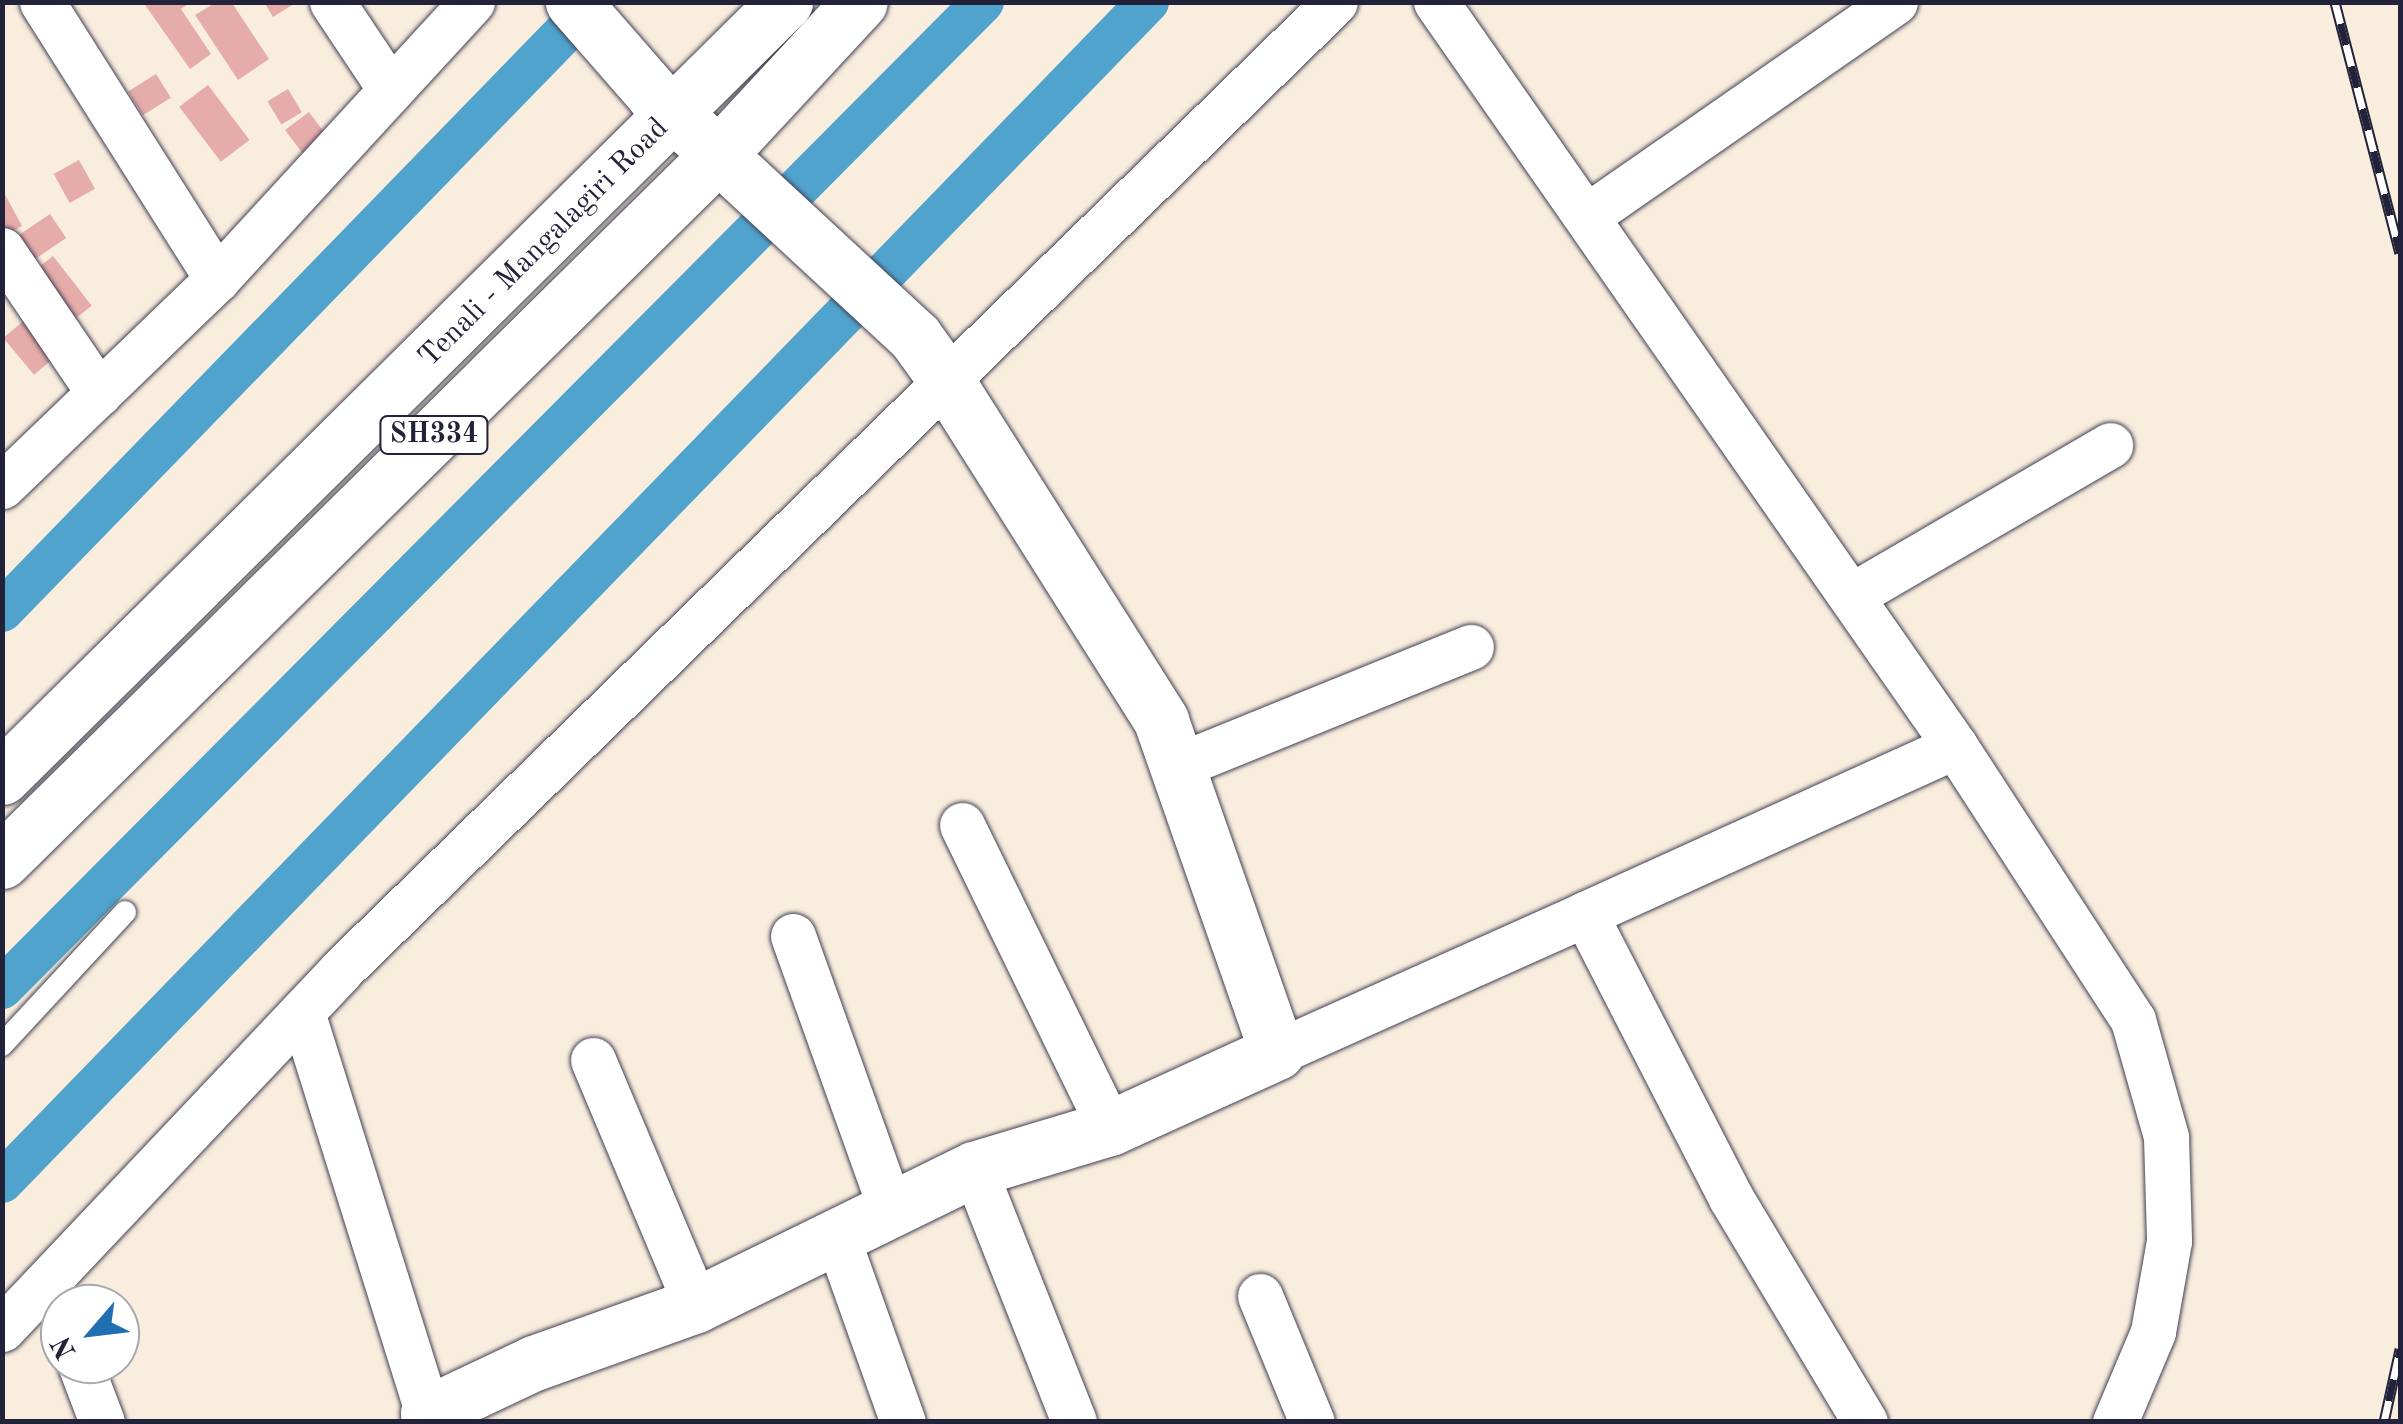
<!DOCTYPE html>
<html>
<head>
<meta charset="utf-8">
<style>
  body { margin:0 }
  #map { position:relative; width:2403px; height:1424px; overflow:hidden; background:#f9edde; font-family:"Old Standard TT",serif }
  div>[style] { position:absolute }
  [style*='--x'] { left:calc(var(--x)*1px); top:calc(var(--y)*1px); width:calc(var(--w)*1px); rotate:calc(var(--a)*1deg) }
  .canal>* { height:42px; margin:-21px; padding:0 21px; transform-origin:21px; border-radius:21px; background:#50a3cc }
  .building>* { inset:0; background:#e6acaa; transform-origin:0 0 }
  .roads { filter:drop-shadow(0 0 2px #424053) drop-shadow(0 0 2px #424053) }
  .lane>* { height:22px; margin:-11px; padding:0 11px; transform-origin:11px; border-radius:11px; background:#fff }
  .street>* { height:45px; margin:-22.5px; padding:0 22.5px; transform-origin:22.5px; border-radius:22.5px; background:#fff }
  .secondary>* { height:55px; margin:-27.5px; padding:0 27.5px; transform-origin:27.5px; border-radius:27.5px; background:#fff }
  .primary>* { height:55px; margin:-27.5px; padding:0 27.5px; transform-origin:27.5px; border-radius:27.5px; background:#fff }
  .rail>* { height:11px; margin-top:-5.5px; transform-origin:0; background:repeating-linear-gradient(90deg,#fff 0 22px,#22223b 0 44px); box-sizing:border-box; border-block:2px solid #22223b }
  span { translate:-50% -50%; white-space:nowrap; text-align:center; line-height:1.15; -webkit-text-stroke:9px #fff; paint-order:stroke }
  .shield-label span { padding:2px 8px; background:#fff; border:2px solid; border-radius:8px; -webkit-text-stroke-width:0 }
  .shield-label { font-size:28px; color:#22223b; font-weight:700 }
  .street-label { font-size:30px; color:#22223b }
  .frame { position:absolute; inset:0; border:5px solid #22223b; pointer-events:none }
  .north { position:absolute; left:40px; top:1284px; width:100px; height:100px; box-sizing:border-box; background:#fff; border:2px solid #a7a7b1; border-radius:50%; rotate:242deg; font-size:28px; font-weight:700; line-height:40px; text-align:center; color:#22223b }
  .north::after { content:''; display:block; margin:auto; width:35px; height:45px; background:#1f6fb2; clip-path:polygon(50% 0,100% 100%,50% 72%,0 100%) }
</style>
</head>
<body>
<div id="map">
  <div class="canal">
    <div style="--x:2;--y:611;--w:849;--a:-45.81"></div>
    <div style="--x:2;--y:988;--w:1391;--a:-45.15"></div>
    <div style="--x:2;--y:1182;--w:1645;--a:-45.84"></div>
  </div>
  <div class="building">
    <div style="clip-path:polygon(143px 2px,191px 2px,181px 9px,211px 54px,190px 69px)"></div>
    <div style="clip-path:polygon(264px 2px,297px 2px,273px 17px)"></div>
    <div style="clip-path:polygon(215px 3px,232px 3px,269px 59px,238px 80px,195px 15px)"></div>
    <div style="left:156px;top:74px;width:28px;height:33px;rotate:58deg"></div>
    <div style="left:208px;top:85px;width:69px;height:36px;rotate:53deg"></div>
    <div style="left:288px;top:89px;width:27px;height:24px;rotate:59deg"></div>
    <div style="left:309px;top:112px;width:40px;height:30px;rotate:53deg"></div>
    <div style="left:79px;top:160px;width:33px;height:29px;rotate:61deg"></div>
    <div style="clip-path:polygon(2px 189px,22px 226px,2px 237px)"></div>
    <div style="left:50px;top:214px;width:29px;height:41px;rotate:56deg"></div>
    <div style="left:53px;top:256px;width:63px;height:31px;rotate:52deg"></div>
    <div style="left:27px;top:318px;width:48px;height:31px;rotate:50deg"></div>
  </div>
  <div class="roads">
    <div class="lane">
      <div style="--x:2;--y:1045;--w:181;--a:-47.2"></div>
    </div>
    <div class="street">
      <div style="--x:42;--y:2;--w:328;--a:57.7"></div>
      <div style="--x:332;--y:2;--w:105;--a:56.3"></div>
      <div style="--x:1436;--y:2;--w:907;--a:55.1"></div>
      <div style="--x:1955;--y:746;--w:327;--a:57"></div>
      <div style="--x:2133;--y:1020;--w:122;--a:74.2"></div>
      <div style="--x:2166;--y:1137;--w:104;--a:88.3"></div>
      <div style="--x:2169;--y:1241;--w:92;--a:100"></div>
      <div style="--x:2153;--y:1332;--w:98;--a:112.9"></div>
      <div style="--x:1587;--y:216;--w:375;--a:-34.8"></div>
      <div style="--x:2;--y:250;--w:173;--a:55.9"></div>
      <div style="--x:2;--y:486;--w:298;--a:-43.9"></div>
      <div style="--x:217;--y:279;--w:377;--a:-47.4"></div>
      <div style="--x:1851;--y:596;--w:300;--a:-30.2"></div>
      <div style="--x:1180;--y:765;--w:314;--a:-22.1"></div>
      <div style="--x:962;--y:825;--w:337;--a:64"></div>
      <div style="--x:1585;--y:914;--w:406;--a:-24.4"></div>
      <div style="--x:793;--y:936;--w:291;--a:70.3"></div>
      <div style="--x:302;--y:1012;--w:420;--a:72.6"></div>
      <div style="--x:1277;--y:1052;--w:338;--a:-24.1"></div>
      <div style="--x:1585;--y:914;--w:319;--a:62.8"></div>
      <div style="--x:1731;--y:1198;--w:261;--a:59.1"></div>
      <div style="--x:593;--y:1060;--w:266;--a:67.2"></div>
      <div style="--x:974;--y:1169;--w:272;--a:68.4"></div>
      <div style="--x:837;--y:1237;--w:196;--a:70.4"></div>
      <div style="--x:1260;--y:1296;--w:136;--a:67.6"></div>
      <div style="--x:2;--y:1329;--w:494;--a:-46.6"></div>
      <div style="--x:341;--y:970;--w:1387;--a:-44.24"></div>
      <div style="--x:80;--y:1364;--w:62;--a:69.2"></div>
    </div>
    <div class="secondary">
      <div style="--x:431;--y:1422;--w:9;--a:-108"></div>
      <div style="--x:428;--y:1413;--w:117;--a:-25.3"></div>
      <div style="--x:534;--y:1363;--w:172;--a:-19.7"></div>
      <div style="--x:696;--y:1305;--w:309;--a:-26.1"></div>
      <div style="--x:974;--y:1169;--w:142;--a:-16.8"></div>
      <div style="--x:1110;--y:1128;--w:183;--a:-24.5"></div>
      <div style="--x:1277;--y:1052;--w:352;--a:-109.3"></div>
      <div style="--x:1161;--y:720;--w:402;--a:-122.3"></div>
      <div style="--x:946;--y:380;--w:53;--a:-125.8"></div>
      <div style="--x:915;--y:337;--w:355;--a:-137.2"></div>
      <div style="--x:655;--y:96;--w:125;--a:-131.1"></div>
    </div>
    <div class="primary">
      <div style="--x:2;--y:777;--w:1102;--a:-44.71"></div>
      <div style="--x:2;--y:861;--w:1007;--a:-44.6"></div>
      <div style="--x:719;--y:154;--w:207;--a:-47.2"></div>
    </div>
  </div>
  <div class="rail">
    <div style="--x:2335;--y:2;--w:259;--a:75.5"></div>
    <div style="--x:2384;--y:1422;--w:75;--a:-77.6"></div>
  </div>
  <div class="shield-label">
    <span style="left:434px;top:435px">SH334</span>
  </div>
  <div class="street-label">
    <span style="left:544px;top:243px;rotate:-45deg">Tenali - Mangalagiri Road</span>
  </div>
  <div class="frame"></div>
  <div class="north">N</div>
</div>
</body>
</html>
